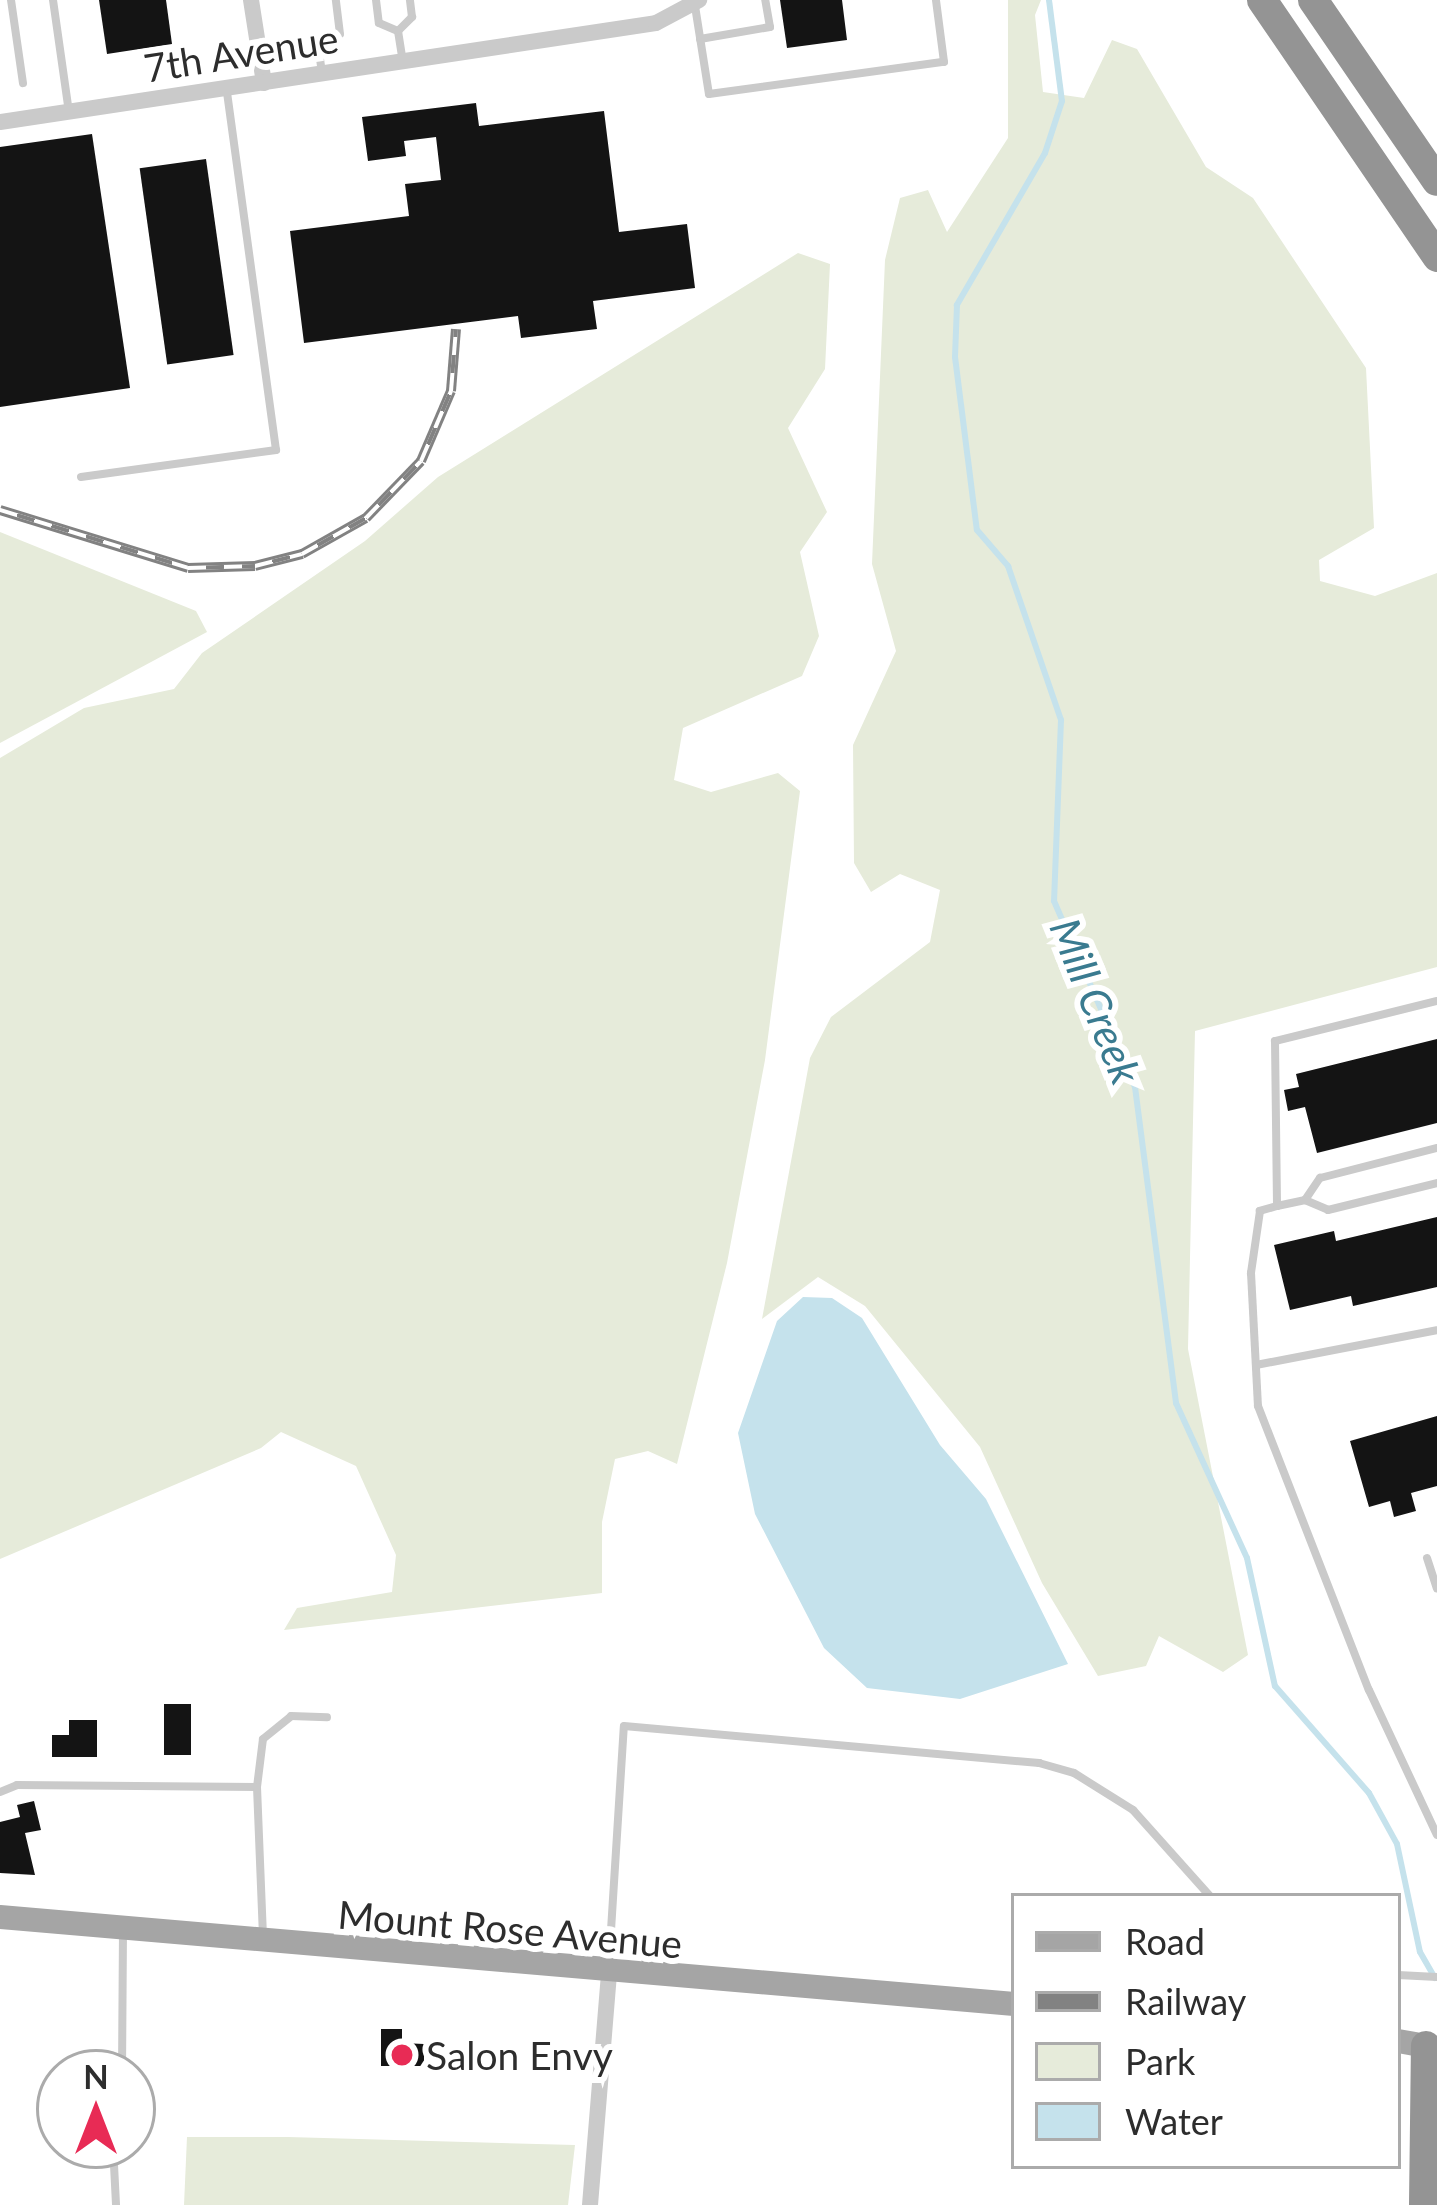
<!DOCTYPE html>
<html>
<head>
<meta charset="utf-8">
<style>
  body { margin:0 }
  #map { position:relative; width:1437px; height:2205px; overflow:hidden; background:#fff; font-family:Lato,sans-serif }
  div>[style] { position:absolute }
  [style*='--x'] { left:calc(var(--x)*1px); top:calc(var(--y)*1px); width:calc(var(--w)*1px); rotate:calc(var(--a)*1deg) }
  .green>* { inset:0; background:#e6ebda }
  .water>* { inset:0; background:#c5e2ec }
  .stream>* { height:6px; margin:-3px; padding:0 3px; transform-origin:3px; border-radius:3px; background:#c5e2ec }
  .building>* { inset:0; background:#141414; transform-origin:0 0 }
  .service>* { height:8px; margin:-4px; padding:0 4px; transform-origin:4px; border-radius:4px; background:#cacaca }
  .minor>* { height:16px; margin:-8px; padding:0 8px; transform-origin:8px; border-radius:8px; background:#cacaca }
  .primary>* { height:24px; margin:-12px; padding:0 12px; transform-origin:12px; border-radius:12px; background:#a5a5a5 }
  .motorway>* { height:30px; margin:-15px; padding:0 15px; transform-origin:15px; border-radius:15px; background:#949494 }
  .rail>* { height:10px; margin-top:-5px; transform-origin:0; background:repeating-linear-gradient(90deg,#fff 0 18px,#828282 0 36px); box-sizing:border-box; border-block:3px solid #828282 }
  .dots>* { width:33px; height:33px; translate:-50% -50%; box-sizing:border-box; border:6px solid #fff; border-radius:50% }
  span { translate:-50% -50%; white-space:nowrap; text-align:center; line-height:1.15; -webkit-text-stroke:12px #fff; paint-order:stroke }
  .street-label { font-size:39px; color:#2d2d2d }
  .poi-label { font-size:39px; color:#2d2d2d }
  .left { translate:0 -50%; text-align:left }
  .water-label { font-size:42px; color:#3a7b90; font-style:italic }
  .legend { position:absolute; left:1011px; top:1893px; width:390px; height:276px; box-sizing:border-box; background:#fff; border:3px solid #ababab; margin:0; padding:15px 21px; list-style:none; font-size:36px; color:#2d2d2d }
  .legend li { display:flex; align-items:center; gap:24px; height:60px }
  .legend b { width:60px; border:3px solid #ababab }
  .north { position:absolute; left:36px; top:2049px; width:120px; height:120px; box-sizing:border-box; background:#fff; border:3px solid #ababab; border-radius:50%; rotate:0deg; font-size:33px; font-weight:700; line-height:48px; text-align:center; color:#2d2d2d }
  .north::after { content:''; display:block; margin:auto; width:42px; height:54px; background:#e82b55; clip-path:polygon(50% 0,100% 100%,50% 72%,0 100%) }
</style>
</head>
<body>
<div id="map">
  <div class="green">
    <div style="clip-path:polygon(1008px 0,1041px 0,1035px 15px,1043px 92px,1084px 98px,1112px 40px,1137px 49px,1206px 167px,1253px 198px,1366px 368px,1374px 528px,1319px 560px,1320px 581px,1375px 596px,1437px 573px,1437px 967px,1195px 1031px,1188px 1349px,1248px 1655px,1223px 1672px,1159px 1636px,1146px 1666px,1098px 1676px,1042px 1583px,980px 1447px,865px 1306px,818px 1277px,762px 1319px,810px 1058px,831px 1017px,930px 942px,940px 890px,900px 874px,871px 892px,854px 863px,853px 745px,896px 651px,872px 564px,885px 260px,900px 198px,928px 190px,947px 232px,1008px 138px)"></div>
    <div style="clip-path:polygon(798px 253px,830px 264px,825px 369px,788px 428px,827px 512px,800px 552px,819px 636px,802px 676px,683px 728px,674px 780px,711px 792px,778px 773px,800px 791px,765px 1060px,727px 1263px,677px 1464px,648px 1451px,615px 1459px,602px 1522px,602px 1593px,284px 1630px,297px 1608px,392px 1592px,396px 1555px,356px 1466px,281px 1432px,261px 1448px,0 1559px,0 758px,84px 708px,174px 689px,202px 653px,365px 541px,438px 477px)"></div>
    <div style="clip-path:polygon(0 532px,196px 611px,207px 632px,0 743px)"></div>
    <div style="clip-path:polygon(187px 2137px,288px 2137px,575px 2145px,568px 2205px,184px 2205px)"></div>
  </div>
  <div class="water">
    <div style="clip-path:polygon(803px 1297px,832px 1298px,862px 1318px,940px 1445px,986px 1499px,1068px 1664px,960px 1699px,867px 1688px,824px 1648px,755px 1514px,738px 1433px,777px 1321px)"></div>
  </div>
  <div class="stream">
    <div style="--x:1049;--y:0;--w:102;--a:82.7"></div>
    <div style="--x:1062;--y:101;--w:55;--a:108.1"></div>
    <div style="--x:1045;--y:153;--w:176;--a:120.1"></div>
    <div style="--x:957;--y:305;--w:52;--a:92.2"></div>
    <div style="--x:955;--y:357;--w:174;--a:82.8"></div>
    <div style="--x:977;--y:530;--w:48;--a:49.3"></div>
    <div style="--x:1008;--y:566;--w:163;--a:71"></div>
    <div style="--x:1061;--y:720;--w:181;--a:92.2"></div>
    <div style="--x:1054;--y:901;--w:203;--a:66.5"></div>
    <div style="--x:1135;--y:1087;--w:319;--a:82.6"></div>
    <div style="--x:1176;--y:1403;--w:170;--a:65.4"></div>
    <div style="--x:1247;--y:1558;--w:131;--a:77.7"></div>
    <div style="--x:1275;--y:1686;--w:142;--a:48.7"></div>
    <div style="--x:1369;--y:1793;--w:58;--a:61.2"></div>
    <div style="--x:1397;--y:1844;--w:110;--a:78"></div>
    <div style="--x:1420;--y:1952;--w:30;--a:60"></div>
  </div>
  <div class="building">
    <div style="clip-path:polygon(99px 0,166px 0,172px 44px,107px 54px)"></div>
    <div style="clip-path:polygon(780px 0,842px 0,847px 40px,787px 48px)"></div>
    <div style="clip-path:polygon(476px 103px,479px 126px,604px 111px,619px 232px,687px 224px,695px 288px,593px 301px,597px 329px,521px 338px,518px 316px,304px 343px,290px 231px,409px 216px,405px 184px,441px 180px,436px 137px,404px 141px,406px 156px,368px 161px,362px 117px)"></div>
    <div style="clip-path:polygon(92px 134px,130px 388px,0 407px,0 147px)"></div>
    <div style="left:206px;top:159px;width:198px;height:67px;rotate:82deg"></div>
    <div style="clip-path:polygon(1437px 1039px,1437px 1123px,1317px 1153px,1305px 1107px,1288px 1111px,1284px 1090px,1299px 1087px,1296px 1074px)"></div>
    <div style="clip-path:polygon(1437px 1217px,1437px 1287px,1353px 1306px,1351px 1296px,1290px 1310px,1274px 1245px,1334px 1231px,1336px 1241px)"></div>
    <div style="clip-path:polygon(1437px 1416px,1437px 1486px,1411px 1493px,1416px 1511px,1394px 1517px,1390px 1501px,1369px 1507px,1350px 1441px)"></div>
    <div style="left:164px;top:1704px;width:27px;height:51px"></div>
    <div style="clip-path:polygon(69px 1720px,97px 1720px,97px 1757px,52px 1757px,52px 1735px,69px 1735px)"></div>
    <div style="clip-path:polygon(34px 1801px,41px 1830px,25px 1833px,35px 1875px,0 1873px,0 1822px,20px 1817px,17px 1805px)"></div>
    <div style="clip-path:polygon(381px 2029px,402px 2029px,402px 2043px,424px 2044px,424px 2066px,381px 2066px)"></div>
  </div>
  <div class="service">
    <div style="--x:11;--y:0;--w:84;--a:81.8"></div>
    <div style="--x:53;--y:0;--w:113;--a:81.9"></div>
    <div style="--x:376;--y:0;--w:23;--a:83"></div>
    <div style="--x:379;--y:23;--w:21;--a:23"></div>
    <div style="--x:398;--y:31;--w:30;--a:81"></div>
    <div style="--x:695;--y:6;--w:89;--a:81"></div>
    <div style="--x:709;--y:94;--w:237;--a:-7.8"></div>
    <div style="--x:944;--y:62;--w:63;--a:-97.4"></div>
    <div style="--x:398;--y:31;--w:20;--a:-45"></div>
    <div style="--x:412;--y:17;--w:17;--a:-97"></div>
    <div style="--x:700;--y:39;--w:71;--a:-9.7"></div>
    <div style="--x:770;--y:27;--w:27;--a:-100"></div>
    <div style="--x:322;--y:73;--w:35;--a:-98"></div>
    <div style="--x:317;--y:38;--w:23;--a:-10"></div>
    <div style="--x:340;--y:34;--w:34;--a:-97"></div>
    <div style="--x:81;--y:477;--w:197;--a:-7.9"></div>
    <div style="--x:276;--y:450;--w:363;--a:-97.8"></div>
    <div style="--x:1437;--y:1001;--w:167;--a:166.1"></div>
    <div style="--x:1275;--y:1041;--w:165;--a:89.3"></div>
    <div style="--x:1277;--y:1206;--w:18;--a:164"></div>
    <div style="--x:1260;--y:1211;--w:63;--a:98.3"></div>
    <div style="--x:1251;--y:1273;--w:133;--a:87"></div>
    <div style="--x:1258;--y:1406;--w:305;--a:68.7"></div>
    <div style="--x:1369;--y:1690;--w:160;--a:64.9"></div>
    <div style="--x:1305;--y:1200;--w:27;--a:-56"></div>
    <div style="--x:1320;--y:1178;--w:121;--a:-14.4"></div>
    <div style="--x:1277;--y:1206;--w:29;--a:-12"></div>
    <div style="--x:1305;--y:1200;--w:25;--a:23"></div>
    <div style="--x:1328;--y:1210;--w:112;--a:-13.9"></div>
    <div style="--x:1256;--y:1365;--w:184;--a:-10.9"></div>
    <div style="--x:1427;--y:1558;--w:32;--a:72"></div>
    <div style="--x:257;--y:1787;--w:48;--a:-82.9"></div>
    <div style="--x:263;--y:1739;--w:36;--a:-39"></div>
    <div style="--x:291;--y:1716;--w:36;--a:2"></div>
    <div style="--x:0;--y:1792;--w:18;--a:-22"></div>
    <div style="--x:17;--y:1785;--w:240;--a:0.5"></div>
    <div style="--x:257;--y:1787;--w:148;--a:87.7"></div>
    <div style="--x:609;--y:1962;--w:236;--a:-86.4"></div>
    <div style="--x:624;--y:1726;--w:417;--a:5.1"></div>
    <div style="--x:1039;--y:1763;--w:36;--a:16"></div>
    <div style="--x:1074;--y:1773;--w:70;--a:32.1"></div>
    <div style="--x:1133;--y:1810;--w:115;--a:48.2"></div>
    <div style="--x:1398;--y:1975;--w:39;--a:3"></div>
    <div style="--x:122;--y:2073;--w:141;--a:-89.6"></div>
    <div style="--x:113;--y:2145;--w:60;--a:87.1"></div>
  </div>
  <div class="minor">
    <div style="--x:251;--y:0;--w:84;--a:81.1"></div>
    <div style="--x:0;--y:122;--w:663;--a:-8.58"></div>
    <div style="--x:656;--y:23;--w:49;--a:-28.1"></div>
    <div style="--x:590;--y:2205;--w:231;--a:-85.3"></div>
  </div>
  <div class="primary">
    <div style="--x:0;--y:1917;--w:1018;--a:4.9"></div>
    <div style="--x:1398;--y:2041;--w:28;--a:10"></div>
    <div style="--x:1426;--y:2046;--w:16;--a:47"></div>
  </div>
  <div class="motorway">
    <div style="--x:1262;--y:0;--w:311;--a:55.7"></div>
    <div style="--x:1313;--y:0;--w:219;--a:55.6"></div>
    <div style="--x:1424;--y:2205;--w:159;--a:-89.3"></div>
  </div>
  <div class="rail">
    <div style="--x:0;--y:510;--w:197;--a:17.1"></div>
    <div style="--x:188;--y:568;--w:67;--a:-1.7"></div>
    <div style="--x:255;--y:566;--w:49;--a:-14.3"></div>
    <div style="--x:302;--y:554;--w:73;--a:-29.4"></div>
    <div style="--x:366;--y:518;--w:79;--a:-46"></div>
    <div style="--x:421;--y:461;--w:76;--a:-66.8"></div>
    <div style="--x:451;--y:391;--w:62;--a:-85.4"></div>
  </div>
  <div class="dots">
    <div style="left:402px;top:2055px;background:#e82b55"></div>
  </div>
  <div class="street-label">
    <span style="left:241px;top:53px;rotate:-9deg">7th Avenue</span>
    <span style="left:510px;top:1929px;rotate:5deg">Mount Rose Avenue</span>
  </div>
  <div class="poi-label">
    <span class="left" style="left:426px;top:2055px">Salon Envy</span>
  </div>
  <div class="water-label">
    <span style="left:1096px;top:1001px;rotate:68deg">Mill Creek</span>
  </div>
  <ul class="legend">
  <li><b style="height:15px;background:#a5a5a5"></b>Road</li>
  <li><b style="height:15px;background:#828282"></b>Railway</li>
  <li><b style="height:33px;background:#e6ebda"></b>Park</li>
  <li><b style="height:33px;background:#c5e2ec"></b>Water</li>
  </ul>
  <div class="north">N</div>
</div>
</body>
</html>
